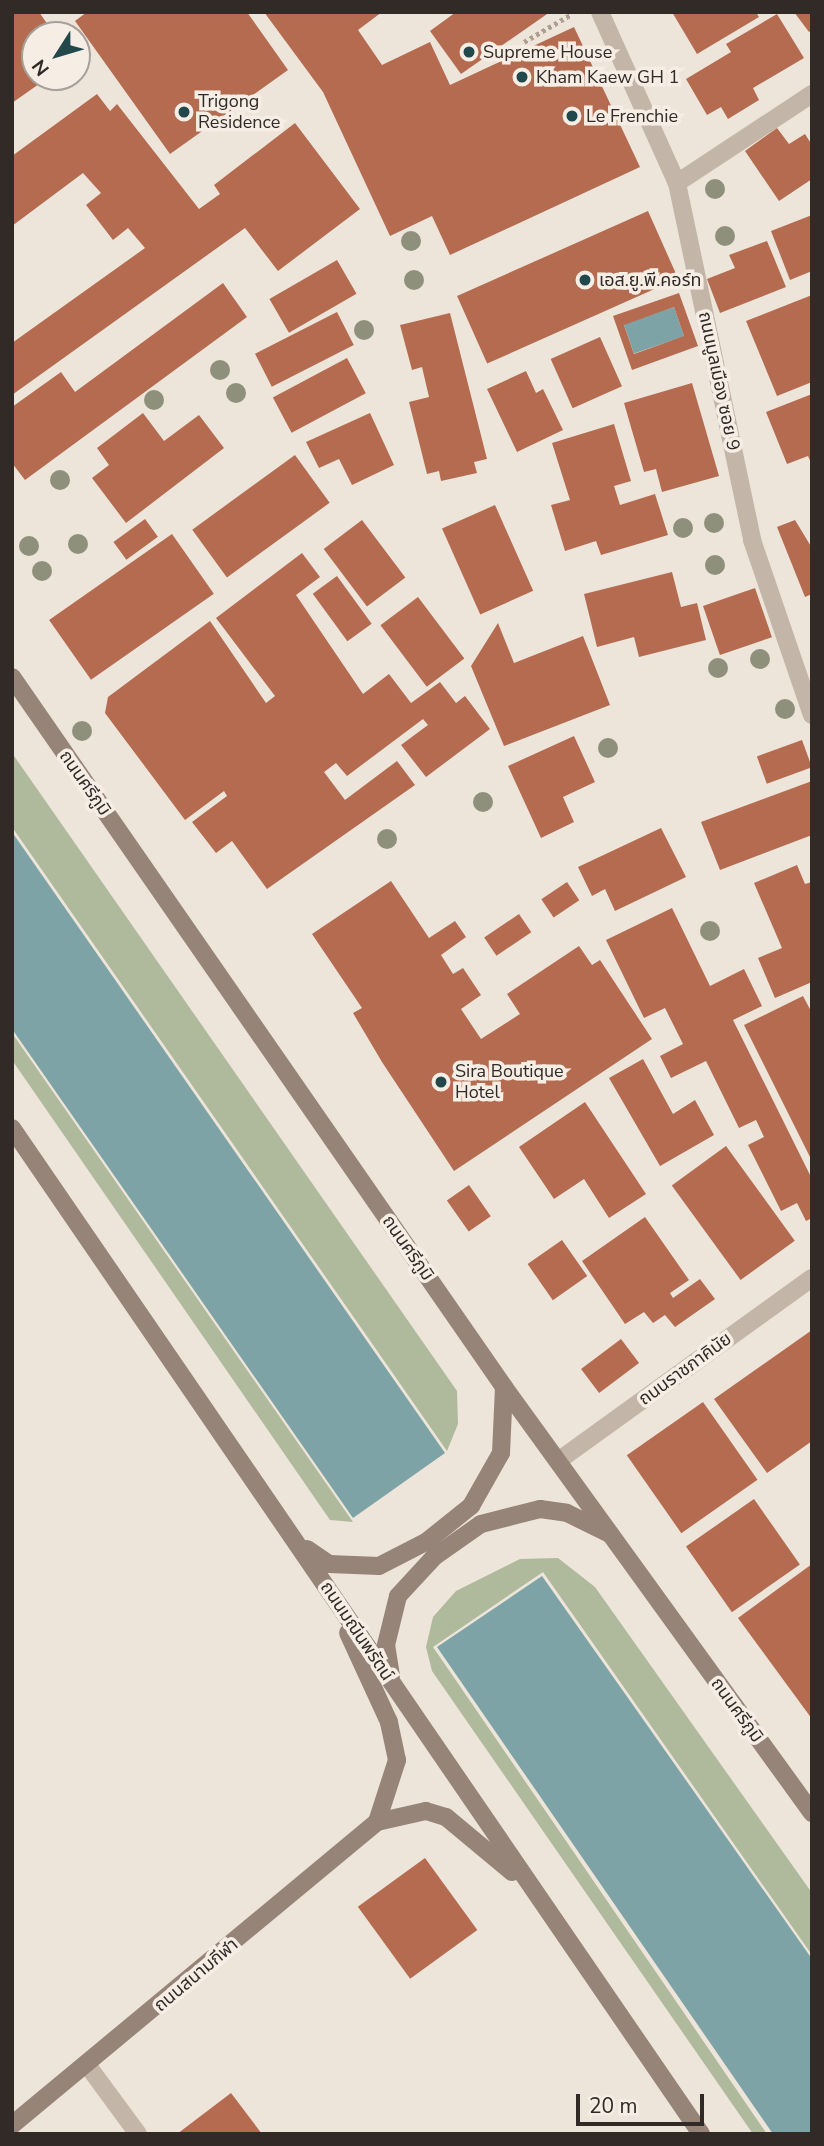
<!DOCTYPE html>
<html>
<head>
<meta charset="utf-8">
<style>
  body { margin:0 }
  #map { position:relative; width:824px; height:2146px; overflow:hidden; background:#ede4da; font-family:"Nunito Sans","Noto Sans Thai",sans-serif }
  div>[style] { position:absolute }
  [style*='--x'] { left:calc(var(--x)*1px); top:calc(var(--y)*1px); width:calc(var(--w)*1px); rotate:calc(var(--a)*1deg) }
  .green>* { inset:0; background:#afba9c }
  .water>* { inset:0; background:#7da3a6; transform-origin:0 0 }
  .building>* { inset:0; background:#b46b50; transform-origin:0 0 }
  .path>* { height:4.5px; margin-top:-2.25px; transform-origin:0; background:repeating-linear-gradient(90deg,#af9f92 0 3.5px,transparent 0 7px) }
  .lane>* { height:18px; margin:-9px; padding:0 9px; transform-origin:9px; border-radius:9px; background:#c3b5a7 }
  .street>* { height:18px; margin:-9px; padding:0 9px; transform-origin:9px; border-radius:9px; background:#c3b5a7 }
  .secondary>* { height:18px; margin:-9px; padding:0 9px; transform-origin:9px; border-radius:9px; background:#968479 }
  .trees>* { width:20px; height:20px; margin:-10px; border-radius:50%; background:#8e907b }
  .dots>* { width:19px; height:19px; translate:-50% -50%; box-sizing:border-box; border:4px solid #f6eee5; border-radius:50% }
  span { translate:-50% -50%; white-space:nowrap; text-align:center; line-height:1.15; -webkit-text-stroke:7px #f6eee5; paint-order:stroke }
  .poi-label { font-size:18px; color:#312a27 }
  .left { translate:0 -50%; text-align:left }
  .street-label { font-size:18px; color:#312a27 }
  .frame { position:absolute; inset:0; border:14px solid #312a27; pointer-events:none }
  .north { position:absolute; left:21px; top:21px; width:70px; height:70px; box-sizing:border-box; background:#f6eee5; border:2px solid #a7a099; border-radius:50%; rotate:233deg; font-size:19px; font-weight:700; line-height:28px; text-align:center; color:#312a27 }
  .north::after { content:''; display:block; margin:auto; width:24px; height:32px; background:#22484c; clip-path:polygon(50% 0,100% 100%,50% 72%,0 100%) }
  .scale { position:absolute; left:576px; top:2094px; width:128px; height:32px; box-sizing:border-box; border:4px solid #312a27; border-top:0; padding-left:9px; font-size:21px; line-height:24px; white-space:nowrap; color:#312a27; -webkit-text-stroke:5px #f6eee5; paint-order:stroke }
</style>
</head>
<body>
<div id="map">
  <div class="green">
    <div style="clip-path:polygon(12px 753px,457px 1391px,458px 1424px,447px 1451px,12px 827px)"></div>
    <div style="clip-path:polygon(12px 1033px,353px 1522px,330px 1520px,12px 1060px)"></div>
    <div style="clip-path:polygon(558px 1558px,595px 1587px,812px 1893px,812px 1955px,543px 1572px,433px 1647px,767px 2134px,753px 2134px,432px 1671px,426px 1647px,433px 1617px,456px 1591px,520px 1559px)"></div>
  </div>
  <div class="water">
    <div style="left:674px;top:307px;width:31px;height:53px;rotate:71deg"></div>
    <div style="clip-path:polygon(12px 832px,445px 1453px,353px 1518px,12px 1029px)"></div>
    <div style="clip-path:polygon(542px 1576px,812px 1959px,812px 2134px,773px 2134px,437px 1647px)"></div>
  </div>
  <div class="building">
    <div style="clip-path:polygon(12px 12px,39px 12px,55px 35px,35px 35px,35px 77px,49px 77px,12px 103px)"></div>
    <div style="clip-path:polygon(87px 12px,247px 12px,288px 70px,170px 154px,75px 21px)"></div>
    <div style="clip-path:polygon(264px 12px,382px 12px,358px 30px,382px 65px,430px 42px,450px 85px,574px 27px,640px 167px,450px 255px,432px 216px,390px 236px,323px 92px)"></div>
    <div style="clip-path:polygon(456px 12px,550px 12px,461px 74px,430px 31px)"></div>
    <div style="clip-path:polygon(672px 12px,756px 12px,759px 17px,697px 54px)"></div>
    <div style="clip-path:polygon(794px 12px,812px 12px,812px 30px,809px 32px)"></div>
    <div style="clip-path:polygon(777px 14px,804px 58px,753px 88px,759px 100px,728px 119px,721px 107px,707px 115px,686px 79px,731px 52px,726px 44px)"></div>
    <div style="clip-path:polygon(97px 94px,110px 111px,117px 104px,199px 209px,220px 194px,214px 185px,295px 123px,360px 209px,278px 271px,245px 228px,12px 395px,12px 343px,145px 248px,128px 228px,113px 240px,86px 205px,101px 193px,83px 173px,12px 226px,12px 156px)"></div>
    <div style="clip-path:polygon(777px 128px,789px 144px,805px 134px,812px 145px,812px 179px,779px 201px,745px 151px)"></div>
    <div style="left:648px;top:211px;width:74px;height:209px;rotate:66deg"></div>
    <div style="clip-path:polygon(812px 215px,812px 271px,790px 280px,771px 231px)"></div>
    <div style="clip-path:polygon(767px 241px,786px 287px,720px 313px,707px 279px,735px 268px,729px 255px)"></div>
    <div style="left:337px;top:260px;width:39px;height:78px;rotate:60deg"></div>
    <div style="clip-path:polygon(223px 283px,247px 317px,25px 480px,12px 463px,12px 407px,61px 372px,75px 392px)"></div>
    <div style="clip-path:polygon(evenodd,679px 293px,698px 346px,632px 370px,613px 316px,679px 293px,674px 307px,684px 336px,634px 354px,624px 325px,674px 307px)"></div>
    <div style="clip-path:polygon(812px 295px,812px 382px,777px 396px,746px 321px)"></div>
    <div style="left:337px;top:312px;width:37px;height:92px;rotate:63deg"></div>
    <div style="clip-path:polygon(450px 313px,487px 459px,474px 462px,477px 473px,441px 481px,439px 471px,427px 474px,409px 402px,429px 397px,422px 367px,412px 370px,400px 325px)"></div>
    <div style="left:600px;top:337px;width:54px;height:54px;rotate:66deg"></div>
    <div style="left:347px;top:358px;width:40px;height:84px;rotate:62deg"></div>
    <div style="clip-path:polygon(526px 371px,536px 393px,543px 389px,563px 430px,517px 452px,487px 389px)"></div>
    <div style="clip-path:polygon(692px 383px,719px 476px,662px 492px,656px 469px,644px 472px,624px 403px)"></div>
    <div style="clip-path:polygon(812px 394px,812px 465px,808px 456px,787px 464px,766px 412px)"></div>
    <div style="clip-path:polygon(143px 413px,164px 441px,199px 415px,224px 448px,126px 523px,92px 478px,109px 465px,97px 448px)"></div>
    <div style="clip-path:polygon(370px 413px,394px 465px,352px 485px,339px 459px,319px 468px,306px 442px)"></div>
    <div style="clip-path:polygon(614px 424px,631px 481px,614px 486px,620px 505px,655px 494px,668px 535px,601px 555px,596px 541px,565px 551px,551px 505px,570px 500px,552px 443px)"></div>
    <div style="left:295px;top:455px;width:59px;height:127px;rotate:54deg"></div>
    <div style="left:495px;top:505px;width:94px;height:58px;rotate:66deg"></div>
    <div style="left:145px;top:519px;width:22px;height:39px;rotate:54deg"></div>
    <div style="left:362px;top:520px;width:72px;height:48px;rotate:53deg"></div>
    <div style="clip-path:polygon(795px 520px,812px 548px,812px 594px,805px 597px,777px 527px)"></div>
    <div style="left:172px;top:534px;width:73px;height:150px;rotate:55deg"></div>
    <div style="clip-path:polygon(302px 553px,320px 577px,296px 595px,363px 694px,389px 674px,411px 703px,440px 682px,456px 703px,465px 696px,490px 729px,426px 777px,401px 745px,428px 725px,423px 719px,347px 776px,336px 763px,324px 772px,345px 800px,397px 761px,415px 785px,267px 889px,232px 841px,216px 853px,192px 822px,227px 796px,224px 791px,185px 820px,105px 713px,108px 697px,210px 621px,266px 703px,275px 696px,216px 618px)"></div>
    <div style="clip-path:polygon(672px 572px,681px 607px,697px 603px,706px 640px,639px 657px,634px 637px,597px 647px,584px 594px)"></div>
    <div style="left:337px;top:576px;width:59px;height:30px;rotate:54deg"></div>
    <div style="left:755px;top:588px;width:52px;height:55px;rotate:71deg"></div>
    <div style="left:418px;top:597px;width:77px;height:47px;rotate:53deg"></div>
    <div style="clip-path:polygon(498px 623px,514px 663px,583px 636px,610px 705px,504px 746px,471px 666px)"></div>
    <div style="clip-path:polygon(574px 736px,595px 782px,563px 797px,574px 822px,541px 838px,508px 766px)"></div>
    <div style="left:802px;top:740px;width:29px;height:48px;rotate:70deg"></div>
    <div style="clip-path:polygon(812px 781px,812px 835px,720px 870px,701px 822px)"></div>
    <div style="clip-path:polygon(661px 828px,686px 877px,615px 911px,605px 889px,592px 896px,578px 867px)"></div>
    <div style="clip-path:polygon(797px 865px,805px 884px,812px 882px,812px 982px,775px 998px,758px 958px,782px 948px,754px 883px)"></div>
    <div style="clip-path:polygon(391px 881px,429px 938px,455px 921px,466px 937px,441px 955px,453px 974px,463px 968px,481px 995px,461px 1009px,481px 1039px,520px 1014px,507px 994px,579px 946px,592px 965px,600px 960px,652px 1039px,454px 1171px,382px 1062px,353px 1013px,362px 1008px,312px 934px)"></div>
    <div style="left:567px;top:882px;width:22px;height:31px;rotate:56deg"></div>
    <div style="clip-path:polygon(672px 908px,710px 986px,744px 969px,762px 1006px,733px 1020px,812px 1179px,812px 1218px,806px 1221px,797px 1203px,781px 1211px,748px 1145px,764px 1137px,756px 1120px,739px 1128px,706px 1061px,671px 1078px,660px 1056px,683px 1044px,665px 1008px,644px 1018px,606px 940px)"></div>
    <div style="left:519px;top:914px;width:22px;height:42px;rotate:56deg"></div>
    <div style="clip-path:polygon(803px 996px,812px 1013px,812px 1161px,744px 1025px)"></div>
    <div style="clip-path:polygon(643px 1059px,673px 1114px,695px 1100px,714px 1135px,660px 1166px,609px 1078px)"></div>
    <div style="clip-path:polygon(585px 1102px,646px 1194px,609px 1218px,584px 1179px,554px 1199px,519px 1147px)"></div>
    <div style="left:726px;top:1146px;width:117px;height:67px;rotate:54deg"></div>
    <div style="left:469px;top:1185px;width:38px;height:27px;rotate:55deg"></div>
    <div style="clip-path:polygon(645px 1217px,689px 1280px,670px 1293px,673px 1298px,700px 1279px,715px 1299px,675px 1327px,665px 1315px,653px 1323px,644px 1312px,625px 1324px,582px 1261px)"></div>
    <div style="left:562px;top:1240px;width:44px;height:42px;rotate:55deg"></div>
    <div style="clip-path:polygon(812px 1330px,812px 1441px,767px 1473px,714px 1399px)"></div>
    <div style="left:621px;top:1339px;width:30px;height:50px;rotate:53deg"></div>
    <div style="left:703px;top:1402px;width:95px;height:93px;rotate:55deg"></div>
    <div style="left:754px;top:1499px;width:80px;height:83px;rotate:55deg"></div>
    <div style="clip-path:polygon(812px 1564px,812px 1719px,738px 1618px)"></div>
    <div style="left:425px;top:1858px;width:89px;height:83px;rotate:54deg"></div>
    <div style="clip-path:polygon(231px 2093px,262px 2134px,177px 2134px)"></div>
  </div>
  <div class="path">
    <div style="--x:524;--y:42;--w:53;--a:-30.4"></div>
  </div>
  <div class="lane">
    <div style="--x:88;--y:2066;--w:84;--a:53.7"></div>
  </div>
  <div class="street">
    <div style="--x:600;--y:12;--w:188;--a:65.8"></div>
    <div style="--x:677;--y:183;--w:365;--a:78.1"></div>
    <div style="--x:752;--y:540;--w:185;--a:71.1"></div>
    <div style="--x:677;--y:183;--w:162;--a:-33.4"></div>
    <div style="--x:558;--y:1461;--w:313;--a:-35.8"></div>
  </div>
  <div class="secondary">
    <div style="--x:12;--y:677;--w:864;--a:55.28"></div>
    <div style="--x:504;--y:1387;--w:526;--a:54.13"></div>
    <div style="--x:12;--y:1128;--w:1219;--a:55.59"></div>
    <div style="--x:307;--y:1549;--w:27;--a:34"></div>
    <div style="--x:329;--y:1564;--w:50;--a:2.3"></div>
    <div style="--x:379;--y:1566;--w:53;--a:-27.1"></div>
    <div style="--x:426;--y:1542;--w:58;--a:-38.7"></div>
    <div style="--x:471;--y:1506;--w:61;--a:-60.5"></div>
    <div style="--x:501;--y:1453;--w:66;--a:-87.4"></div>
    <div style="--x:391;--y:1676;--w:31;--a:-99"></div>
    <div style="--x:386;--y:1645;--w:50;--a:-76.2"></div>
    <div style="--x:398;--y:1596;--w:53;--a:-47.3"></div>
    <div style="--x:434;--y:1557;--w:57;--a:-35.1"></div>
    <div style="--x:481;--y:1524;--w:61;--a:-14.3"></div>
    <div style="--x:540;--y:1509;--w:27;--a:8"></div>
    <div style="--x:567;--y:1513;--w:48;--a:26"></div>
    <div style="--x:377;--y:1822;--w:50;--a:-12.7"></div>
    <div style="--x:426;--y:1811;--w:21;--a:17"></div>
    <div style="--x:446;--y:1817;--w:86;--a:39.8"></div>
    <div style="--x:12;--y:2125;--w:474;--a:-39.7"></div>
    <div style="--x:377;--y:1822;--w:65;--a:-72.1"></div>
    <div style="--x:397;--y:1760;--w:39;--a:-102"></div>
    <div style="--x:389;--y:1722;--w:98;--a:-114.7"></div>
  </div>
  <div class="trees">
    <div style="left:715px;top:189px"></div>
    <div style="left:725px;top:236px"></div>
    <div style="left:411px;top:241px"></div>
    <div style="left:414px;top:280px"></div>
    <div style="left:364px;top:330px"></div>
    <div style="left:220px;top:370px"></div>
    <div style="left:236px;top:393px"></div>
    <div style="left:154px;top:400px"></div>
    <div style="left:60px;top:480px"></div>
    <div style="left:714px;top:523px"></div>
    <div style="left:683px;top:528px"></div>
    <div style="left:78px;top:544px"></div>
    <div style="left:29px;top:546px"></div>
    <div style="left:715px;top:565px"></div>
    <div style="left:42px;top:571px"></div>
    <div style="left:760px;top:659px"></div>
    <div style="left:718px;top:668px"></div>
    <div style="left:785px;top:709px"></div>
    <div style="left:82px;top:731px"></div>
    <div style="left:608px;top:748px"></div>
    <div style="left:483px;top:802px"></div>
    <div style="left:387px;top:839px"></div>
    <div style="left:710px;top:931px"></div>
  </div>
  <div class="dots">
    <div style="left:469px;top:52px;background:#22484c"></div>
    <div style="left:522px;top:77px;background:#22484c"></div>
    <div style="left:184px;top:112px;background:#22484c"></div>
    <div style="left:572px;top:116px;background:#22484c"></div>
    <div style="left:585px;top:280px;background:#22484c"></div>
    <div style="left:441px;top:1082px;background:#22484c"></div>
  </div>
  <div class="poi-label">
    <span class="left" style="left:483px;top:52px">Supreme House</span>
    <span class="left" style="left:536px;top:77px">Kham Kaew GH 1</span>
    <span class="left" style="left:198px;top:112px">Trigong<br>Residence</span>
    <span class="left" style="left:586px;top:116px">Le Frenchie</span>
    <span class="left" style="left:599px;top:280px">เอส.ยู.พี.คอร์ท</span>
    <span class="left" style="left:455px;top:1082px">Sira Boutique<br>Hotel</span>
  </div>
  <div class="street-label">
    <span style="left:719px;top:381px;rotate:78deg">ถนนมูลเมือง ซอย 9</span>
    <span style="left:85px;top:783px;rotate:55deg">ถนนศรีภูมิ</span>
    <span style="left:408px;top:1248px;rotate:55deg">ถนนศรีภูมิ</span>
    <span style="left:685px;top:1369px;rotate:-36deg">ถนนราชภาคินัย</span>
    <span style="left:357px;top:1631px;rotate:56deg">ถนนมณีนพรัตน์</span>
    <span style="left:737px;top:1710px;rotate:54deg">ถนนศรีภูมิ</span>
    <span style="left:196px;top:1975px;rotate:-40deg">ถนนสนามกีฬา</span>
  </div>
  <div class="frame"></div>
  <div class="north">N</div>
  <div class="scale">20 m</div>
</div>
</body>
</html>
